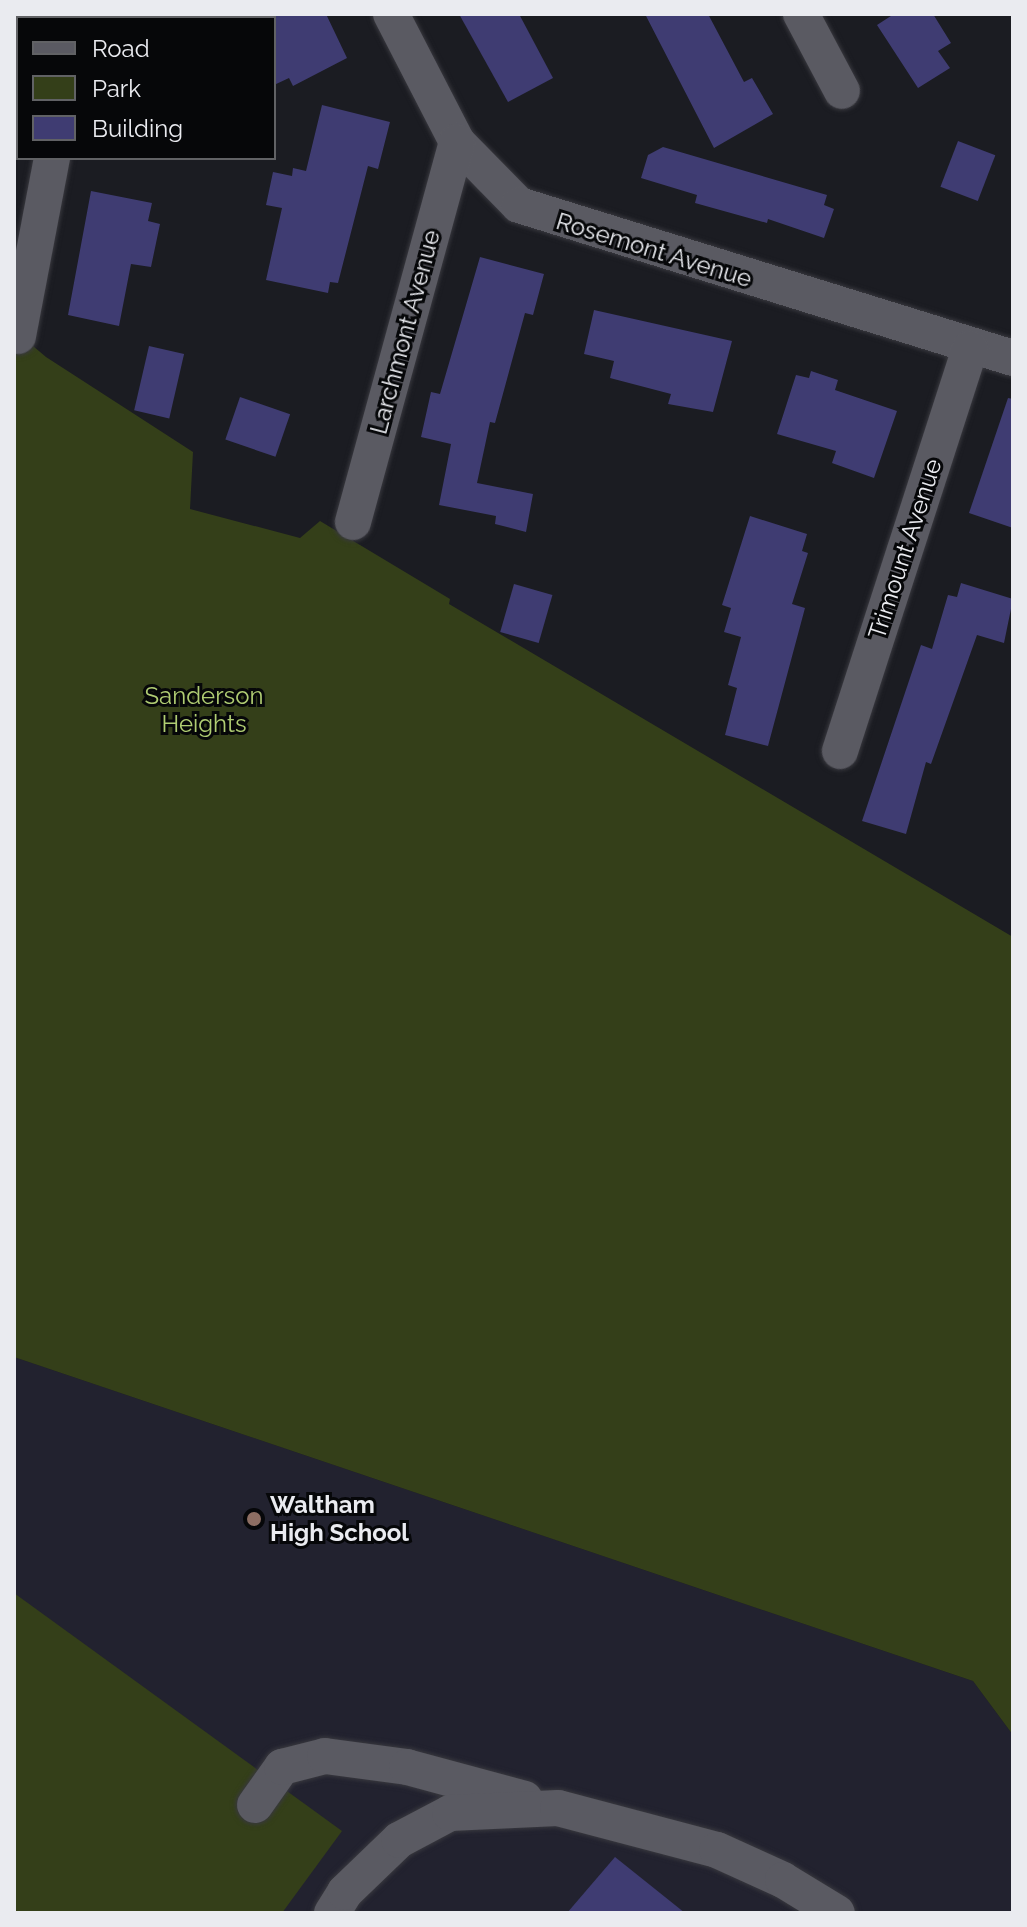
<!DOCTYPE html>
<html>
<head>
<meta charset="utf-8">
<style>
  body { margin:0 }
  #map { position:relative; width:1027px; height:1927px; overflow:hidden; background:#1b1c22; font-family:Raleway,sans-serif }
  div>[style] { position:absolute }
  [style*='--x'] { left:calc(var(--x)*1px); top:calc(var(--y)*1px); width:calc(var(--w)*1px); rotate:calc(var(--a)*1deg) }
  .built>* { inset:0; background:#22222f }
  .green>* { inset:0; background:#343f19 }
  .building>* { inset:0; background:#3f3c72; transform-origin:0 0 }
  .roads { filter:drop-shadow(0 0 2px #38383e) drop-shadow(0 0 2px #38383e) }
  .minor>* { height:36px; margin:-18px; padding:0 18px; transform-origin:18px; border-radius:18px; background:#5a5a62 }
  .dots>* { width:22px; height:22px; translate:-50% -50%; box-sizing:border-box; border:4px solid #060709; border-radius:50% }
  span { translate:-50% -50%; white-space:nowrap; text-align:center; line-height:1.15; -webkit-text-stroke:6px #060709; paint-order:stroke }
  .street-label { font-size:24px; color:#eaebf0 }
  .park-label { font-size:24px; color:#b0cd73 }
  .poi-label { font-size:24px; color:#eaebf0; font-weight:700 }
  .left { translate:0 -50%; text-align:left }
  .frame { position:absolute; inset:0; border:16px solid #eaebf0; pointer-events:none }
  .legend { position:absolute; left:16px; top:16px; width:260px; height:144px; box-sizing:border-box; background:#060709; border:2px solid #616265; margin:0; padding:10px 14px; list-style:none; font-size:24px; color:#eaebf0 }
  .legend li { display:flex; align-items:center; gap:16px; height:40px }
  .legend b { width:40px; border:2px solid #616265 }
</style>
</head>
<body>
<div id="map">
  <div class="built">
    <div style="clip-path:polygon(14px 1357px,973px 1681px,1013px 1735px,1013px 1913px,14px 1913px)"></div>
  </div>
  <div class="green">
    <div style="clip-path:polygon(14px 330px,46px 357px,193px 452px,190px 509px,300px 538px,320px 521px,450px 599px,449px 604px,1013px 937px,1013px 1735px,973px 1681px,14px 1357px)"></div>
    <div style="clip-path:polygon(14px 1593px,342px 1831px,282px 1913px,14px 1913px)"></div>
  </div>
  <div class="building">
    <div style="clip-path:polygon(274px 14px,326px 14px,347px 58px,293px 86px,289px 78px,274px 85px)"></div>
    <div style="clip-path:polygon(459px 14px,519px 14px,553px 78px,508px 102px)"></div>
    <div style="clip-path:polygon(645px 14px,708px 14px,744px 82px,752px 78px,773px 114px,714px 148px)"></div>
    <div style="clip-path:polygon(894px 14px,933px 14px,951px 43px,938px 51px,950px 68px,918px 88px,877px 25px)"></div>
    <div style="clip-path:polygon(322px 105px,390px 122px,378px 169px,368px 166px,338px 283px,330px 282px,328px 293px,266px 280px,282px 208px,266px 205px,273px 172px,292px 176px,293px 168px,306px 171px)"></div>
    <div style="left:958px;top:141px;width:40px;height:49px;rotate:21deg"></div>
    <div style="clip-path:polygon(663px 147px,827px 195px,824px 205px,834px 209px,824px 238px,768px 219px,767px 223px,695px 203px,697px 195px,641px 178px,648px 155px)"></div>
    <div style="clip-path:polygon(91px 191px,152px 203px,148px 221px,160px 224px,151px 267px,131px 264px,119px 326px,68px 315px)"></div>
    <div style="clip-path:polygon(480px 257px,544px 274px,533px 315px,525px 313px,495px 423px,490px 422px,477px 483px,533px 494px,526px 532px,495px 524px,496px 516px,439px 505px,451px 444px,421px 437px,431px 392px,440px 394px)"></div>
    <div style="clip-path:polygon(594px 310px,732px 341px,713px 412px,668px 404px,671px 394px,610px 378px,614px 361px,584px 354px)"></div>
    <div style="left:149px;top:346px;width:36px;height:66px;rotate:13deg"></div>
    <div style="clip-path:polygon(811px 371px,838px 380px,835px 390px,897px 411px,874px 478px,832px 463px,836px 451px,777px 434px,796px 375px,809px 378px)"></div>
    <div style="left:240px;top:397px;width:53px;height:45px;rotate:19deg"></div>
    <div style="clip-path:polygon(1008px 398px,1013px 399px,1013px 528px,969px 513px)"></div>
    <div style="clip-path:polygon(750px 516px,807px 534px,802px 551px,808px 553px,792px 604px,805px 608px,768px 746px,725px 735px,737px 688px,728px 685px,741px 637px,724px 632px,731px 608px,722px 605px)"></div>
    <div style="clip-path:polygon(961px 583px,1013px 599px,1004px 643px,977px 635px,931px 764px,926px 762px,906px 834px,862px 821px,921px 645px,932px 649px,948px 595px,957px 597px)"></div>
    <div style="left:514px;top:584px;width:40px;height:50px;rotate:16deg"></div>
    <div style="clip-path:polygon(615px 1857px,685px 1913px,567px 1913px)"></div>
  </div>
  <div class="roads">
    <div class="minor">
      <div style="--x:391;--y:14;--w:144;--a:62.7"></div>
      <div style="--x:457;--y:142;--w:88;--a:45.5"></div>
      <div style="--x:519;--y:205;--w:517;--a:17.21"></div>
      <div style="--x:801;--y:14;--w:87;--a:62"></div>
      <div style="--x:71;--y:18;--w:4;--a:-76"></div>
      <div style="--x:18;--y:336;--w:181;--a:-79.2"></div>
      <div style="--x:353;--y:522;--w:394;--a:-74.7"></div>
      <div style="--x:840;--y:751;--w:423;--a:-72.1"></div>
      <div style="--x:255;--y:1805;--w:47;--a:-54.6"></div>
      <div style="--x:282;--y:1767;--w:44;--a:-14.3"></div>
      <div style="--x:325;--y:1756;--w:83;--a:7.6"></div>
      <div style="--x:407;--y:1767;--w:122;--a:15.2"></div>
      <div style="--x:332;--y:1913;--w:25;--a:-58"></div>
      <div style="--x:345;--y:1892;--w:75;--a:-43.9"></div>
      <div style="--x:399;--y:1840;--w:58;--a:-27.9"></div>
      <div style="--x:450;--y:1813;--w:108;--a:-2.7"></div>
      <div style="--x:558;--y:1808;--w:164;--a:14.8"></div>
      <div style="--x:717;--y:1850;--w:72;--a:24.4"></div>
      <div style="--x:783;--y:1880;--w:63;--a:31.4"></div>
    </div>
  </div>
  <div class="dots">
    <div style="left:254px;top:1519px;background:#8d6e63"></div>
  </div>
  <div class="street-label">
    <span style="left:654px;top:250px;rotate:17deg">Rosemont Avenue</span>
    <span style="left:405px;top:332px;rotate:-75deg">Larchmont Avenue</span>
    <span style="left:905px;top:549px;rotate:-72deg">Trimount Avenue</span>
  </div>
  <div class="park-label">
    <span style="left:204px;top:710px">Sanderson<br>Heights</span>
  </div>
  <div class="poi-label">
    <span class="left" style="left:270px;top:1519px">Waltham<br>High School</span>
  </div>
  <div class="frame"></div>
  <ul class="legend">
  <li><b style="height:10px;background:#5a5a62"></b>Road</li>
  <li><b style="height:22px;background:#343f19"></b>Park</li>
  <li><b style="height:22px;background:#3f3c72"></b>Building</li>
  </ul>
</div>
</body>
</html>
